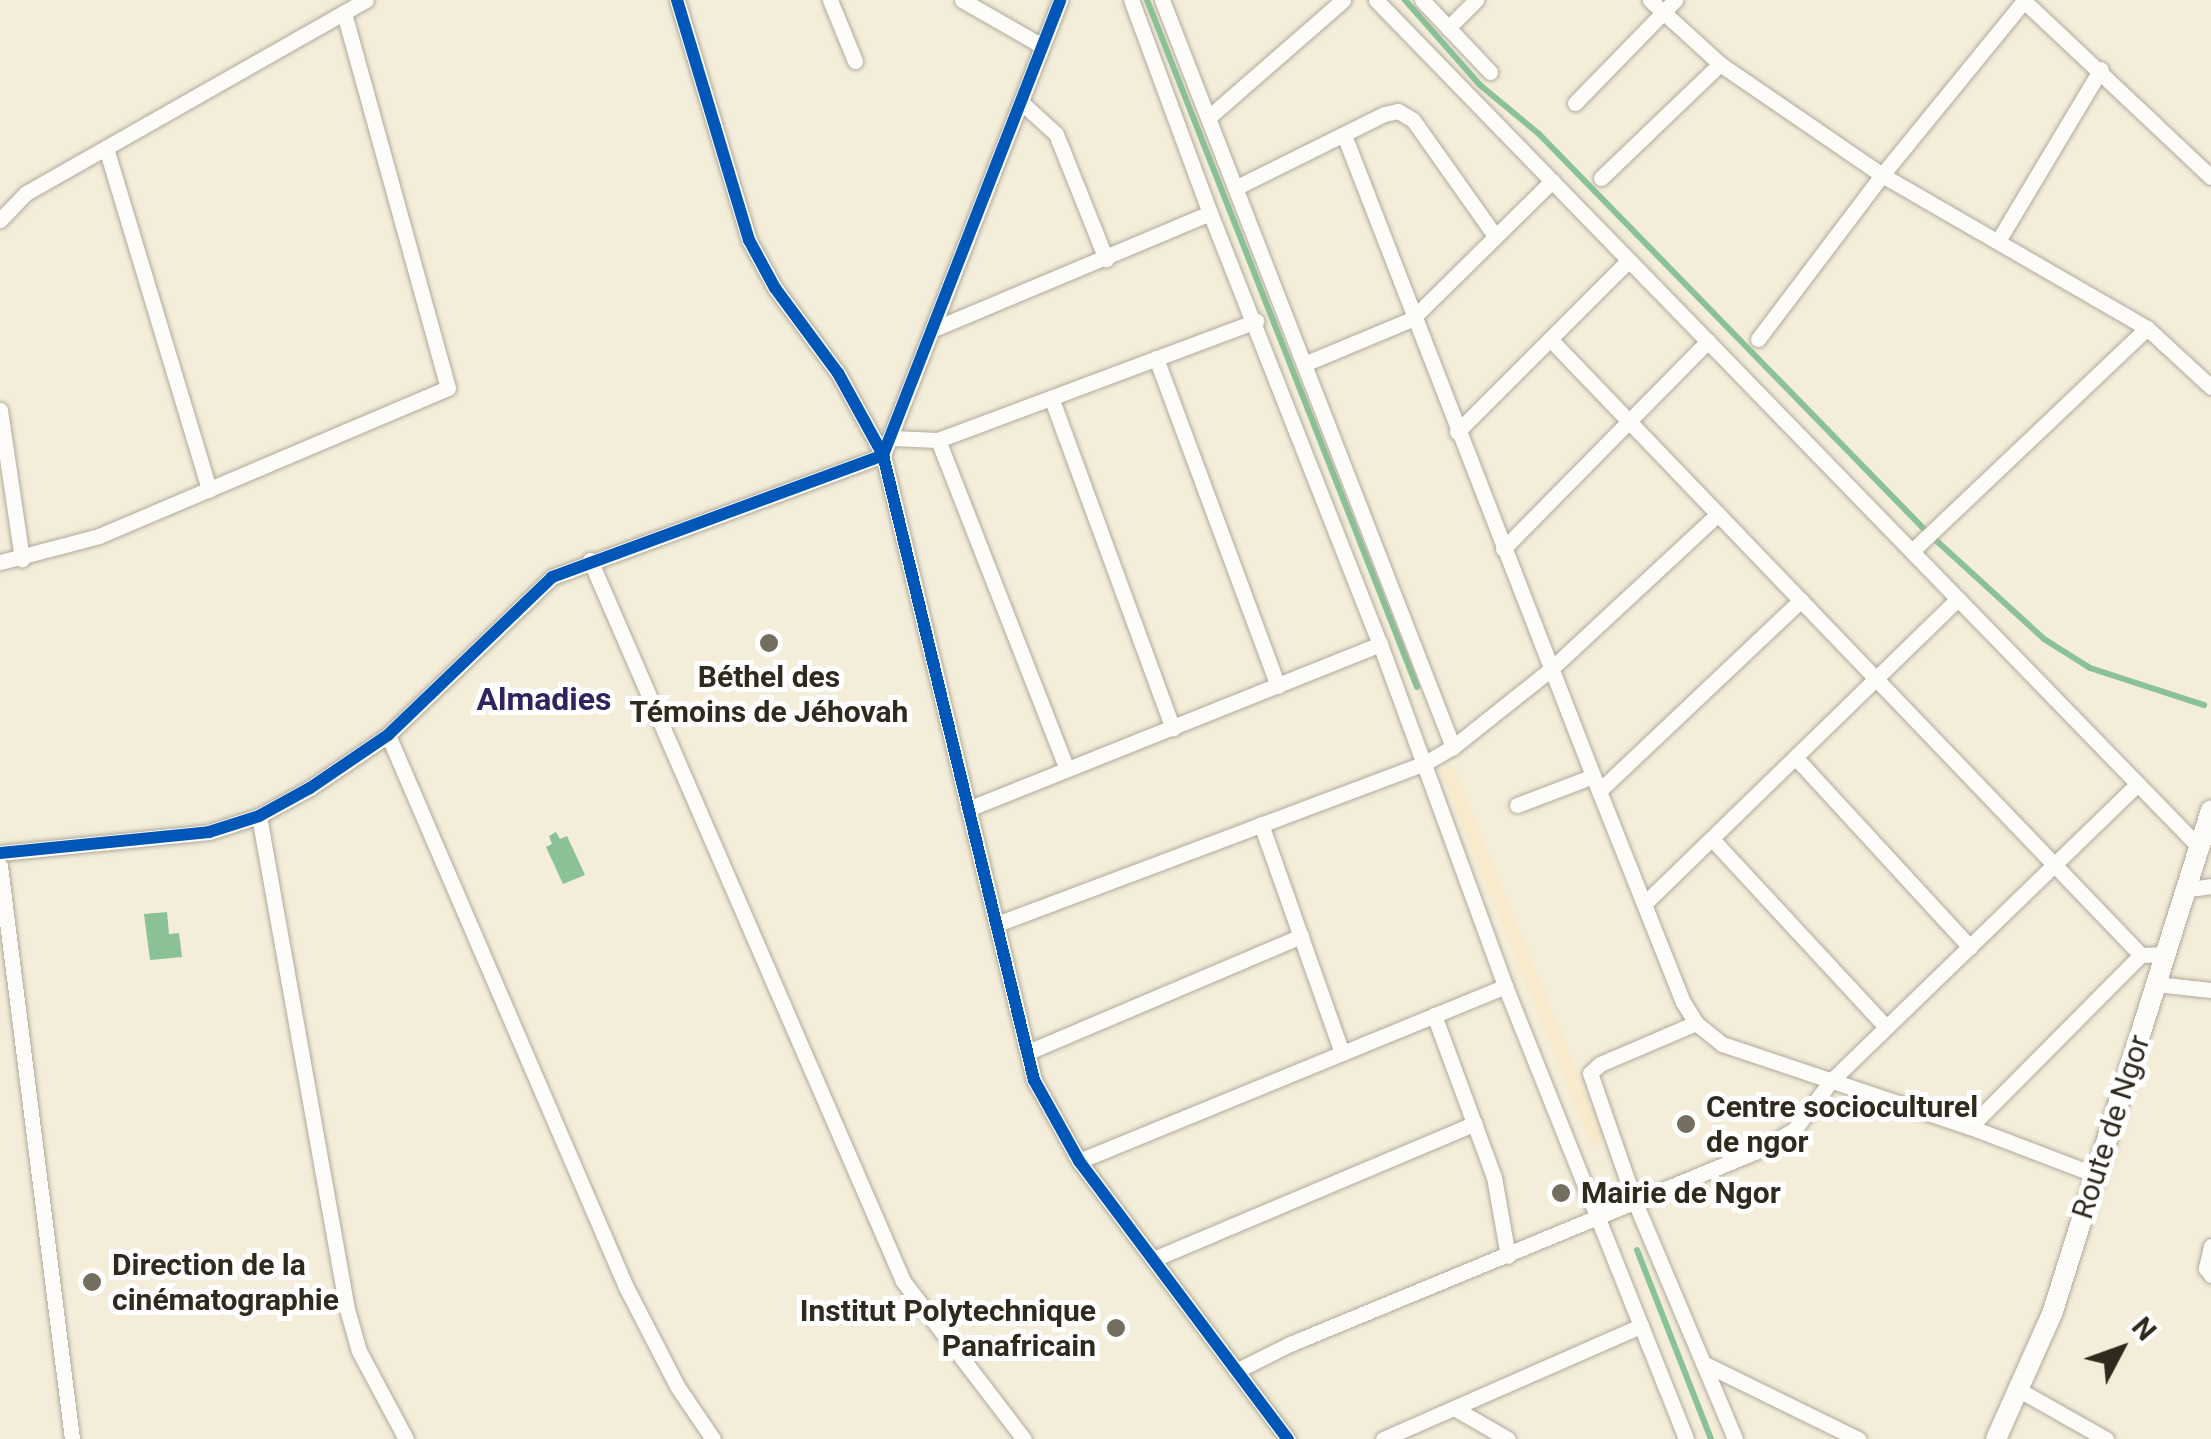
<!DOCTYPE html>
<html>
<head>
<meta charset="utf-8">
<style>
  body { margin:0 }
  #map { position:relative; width:2211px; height:1439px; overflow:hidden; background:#f4edda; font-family:Roboto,sans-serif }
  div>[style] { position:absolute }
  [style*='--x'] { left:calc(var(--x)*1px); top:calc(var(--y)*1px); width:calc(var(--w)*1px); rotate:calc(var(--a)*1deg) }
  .built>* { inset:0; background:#f7ebcc; transform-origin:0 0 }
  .water>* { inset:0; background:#8ac197 }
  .stream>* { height:6px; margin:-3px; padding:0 3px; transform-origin:3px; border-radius:3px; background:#8ac197 }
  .roads { filter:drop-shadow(0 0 2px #afaa9c) drop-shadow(0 0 2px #afaa9c) }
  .minor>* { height:15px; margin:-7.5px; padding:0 7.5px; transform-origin:7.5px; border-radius:7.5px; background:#fdfcf9 }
  .tertiary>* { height:20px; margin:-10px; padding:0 10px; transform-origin:10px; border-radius:10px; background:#fdfcf9 }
  .cycleway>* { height:12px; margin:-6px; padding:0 6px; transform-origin:6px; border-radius:6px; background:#0057b8 }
  .dots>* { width:28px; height:28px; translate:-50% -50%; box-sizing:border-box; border:5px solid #fff; border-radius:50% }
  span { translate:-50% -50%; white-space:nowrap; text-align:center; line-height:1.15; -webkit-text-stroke:10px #fff; paint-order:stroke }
  .poi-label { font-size:30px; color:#2f2a1d; font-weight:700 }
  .left { translate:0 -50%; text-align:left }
  .right { translate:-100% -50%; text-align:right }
  .street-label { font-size:30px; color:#2f2a1d }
  .neighbourhood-label { font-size:32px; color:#31235e; font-weight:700 }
  .north { position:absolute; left:2071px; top:1299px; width:100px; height:100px; -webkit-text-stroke:8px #fff; paint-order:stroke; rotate:49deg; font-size:28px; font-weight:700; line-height:40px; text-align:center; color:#2f2a1d }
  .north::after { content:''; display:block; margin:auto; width:35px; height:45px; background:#2f2a1d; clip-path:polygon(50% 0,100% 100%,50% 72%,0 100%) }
</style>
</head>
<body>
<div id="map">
  <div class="built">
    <div style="left:1453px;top:765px;width:406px;height:14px;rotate:68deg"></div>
  </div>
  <div class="water">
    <div style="clip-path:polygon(556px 832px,560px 839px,567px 836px,585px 875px,563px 884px,546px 847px,552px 844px,549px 836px)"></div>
    <div style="clip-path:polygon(167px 912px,169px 934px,179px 933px,182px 957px,150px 960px,144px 914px)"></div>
  </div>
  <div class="stream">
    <div style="--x:1147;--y:0;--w:738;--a:68.54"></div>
    <div style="--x:1405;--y:0;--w:113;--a:48.6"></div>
    <div style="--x:1480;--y:85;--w:77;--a:39.7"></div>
    <div style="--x:1539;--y:134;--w:557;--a:45.73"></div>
    <div style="--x:1928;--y:533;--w:157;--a:42.4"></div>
    <div style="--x:2044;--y:639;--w:54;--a:32.2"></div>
    <div style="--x:2090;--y:668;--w:120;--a:18"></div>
    <div style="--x:1637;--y:1250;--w:203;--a:68.6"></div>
  </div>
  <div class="roads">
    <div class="minor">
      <div style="--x:677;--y:0;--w:251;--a:73.3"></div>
      <div style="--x:749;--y:240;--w:55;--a:61.6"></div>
      <div style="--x:775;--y:288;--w:106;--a:53.5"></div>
      <div style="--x:838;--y:373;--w:94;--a:61.2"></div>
      <div style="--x:883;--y:455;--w:643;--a:76.42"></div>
      <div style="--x:1034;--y:1080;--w:93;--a:60.9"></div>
      <div style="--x:1079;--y:1161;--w:348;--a:53.1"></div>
      <div style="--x:830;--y:0;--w:66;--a:67.7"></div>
      <div style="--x:962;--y:0;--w:92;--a:29.9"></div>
      <div style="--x:1162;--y:0;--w:802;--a:68.72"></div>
      <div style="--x:1376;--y:0;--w:1182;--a:45.82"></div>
      <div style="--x:1422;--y:0;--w:99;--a:46.6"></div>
      <div style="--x:1650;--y:0;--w:95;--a:42.4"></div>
      <div style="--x:1720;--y:64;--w:196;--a:34.4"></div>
      <div style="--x:1882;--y:175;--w:306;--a:30"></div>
      <div style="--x:2147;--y:328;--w:87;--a:42.7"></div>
      <div style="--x:2023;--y:0;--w:258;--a:43.3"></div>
      <div style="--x:1448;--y:28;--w:40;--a:-45"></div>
      <div style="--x:1021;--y:102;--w:47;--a:42.4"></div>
      <div style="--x:1056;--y:134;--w:135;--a:68.2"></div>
      <div style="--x:1575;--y:103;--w:144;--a:-45.8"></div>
      <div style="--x:1209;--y:117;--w:178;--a:-41.1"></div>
      <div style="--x:1344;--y:135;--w:704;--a:68.76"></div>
      <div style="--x:1599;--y:791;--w:227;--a:68.3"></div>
      <div style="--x:1683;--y:1002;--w:25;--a:58"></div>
      <div style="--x:1696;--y:1023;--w:33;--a:39"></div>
      <div style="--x:1722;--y:1044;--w:262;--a:18.5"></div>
      <div style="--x:1970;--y:1127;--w:135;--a:20.9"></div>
      <div style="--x:106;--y:148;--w:357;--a:73.2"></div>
      <div style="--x:1601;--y:178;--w:165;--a:-43.8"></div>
      <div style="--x:1235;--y:188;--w:166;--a:-26.4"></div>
      <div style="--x:1384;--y:114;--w:14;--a:-12"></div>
      <div style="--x:1398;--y:111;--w:17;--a:31"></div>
      <div style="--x:1413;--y:120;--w:142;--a:54.7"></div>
      <div style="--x:1210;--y:213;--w:463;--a:68.5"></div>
      <div style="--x:1380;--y:644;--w:364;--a:69.9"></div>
      <div style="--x:1505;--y:986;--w:488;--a:68.2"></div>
      <div style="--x:0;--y:220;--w:37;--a:-46"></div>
      <div style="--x:26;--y:193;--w:391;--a:-29.6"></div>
      <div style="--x:1998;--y:241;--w:200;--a:-59.1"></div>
      <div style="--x:934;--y:329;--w:299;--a:-22.8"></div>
      <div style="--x:1210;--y:213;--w:227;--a:-110.3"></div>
      <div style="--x:1550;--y:339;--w:854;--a:46.19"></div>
      <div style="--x:1758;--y:339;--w:206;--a:-52.9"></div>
      <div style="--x:1882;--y:175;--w:225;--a:-50.8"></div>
      <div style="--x:1156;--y:358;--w:350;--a:69.6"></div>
      <div style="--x:1304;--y:364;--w:117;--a:-22.6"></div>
      <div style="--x:1412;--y:319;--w:197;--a:-44.6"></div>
      <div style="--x:1052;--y:400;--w:350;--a:69.8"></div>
      <div style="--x:0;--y:410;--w:151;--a:81.6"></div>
      <div style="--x:1457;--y:432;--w:243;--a:-45"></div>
      <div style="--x:892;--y:438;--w:46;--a:2.5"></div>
      <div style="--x:938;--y:440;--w:340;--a:-20.5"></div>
      <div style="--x:938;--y:440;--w:353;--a:68.6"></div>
      <div style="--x:1503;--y:549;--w:292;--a:-45.4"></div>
      <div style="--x:1912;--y:551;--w:324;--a:-43.5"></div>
      <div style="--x:590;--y:560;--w:786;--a:66.53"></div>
      <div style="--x:903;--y:1281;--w:199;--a:52.6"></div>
      <div style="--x:0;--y:562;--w:102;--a:-14.7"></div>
      <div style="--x:99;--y:536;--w:379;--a:-23"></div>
      <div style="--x:448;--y:388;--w:389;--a:-105.5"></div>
      <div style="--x:388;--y:735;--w:601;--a:66.68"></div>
      <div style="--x:626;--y:1287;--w:111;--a:62.7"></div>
      <div style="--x:677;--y:1386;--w:64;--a:55.8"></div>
      <div style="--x:1796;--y:758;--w:257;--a:47.4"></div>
      <div style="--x:1599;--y:791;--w:278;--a:-43.4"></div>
      <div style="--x:1517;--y:805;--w:81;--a:-20.9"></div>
      <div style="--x:968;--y:809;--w:444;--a:-21.8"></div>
      <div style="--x:259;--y:816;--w:501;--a:79.88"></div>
      <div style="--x:347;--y:1309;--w:44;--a:74.1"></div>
      <div style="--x:359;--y:1351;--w:100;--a:61.9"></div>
      <div style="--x:1261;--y:824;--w:243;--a:70.5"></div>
      <div style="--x:1712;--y:839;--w:256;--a:47.2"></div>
      <div style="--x:0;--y:853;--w:210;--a:-5.7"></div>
      <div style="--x:209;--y:832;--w:52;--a:-17.7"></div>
      <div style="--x:259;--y:816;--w:58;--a:-28.8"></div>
      <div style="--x:310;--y:788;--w:94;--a:-34.2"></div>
      <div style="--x:388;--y:735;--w:228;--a:-43.9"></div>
      <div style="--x:552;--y:577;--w:353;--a:-20.2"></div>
      <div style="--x:883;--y:455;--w:488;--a:-68.7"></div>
      <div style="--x:0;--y:866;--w:578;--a:82.84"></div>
      <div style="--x:2188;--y:889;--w:23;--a:-7"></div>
      <div style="--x:1644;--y:904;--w:438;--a:-44.2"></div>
      <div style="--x:997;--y:924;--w:457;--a:-20.6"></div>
      <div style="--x:1425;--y:763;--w:32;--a:-30"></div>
      <div style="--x:1453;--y:747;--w:125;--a:-38.5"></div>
      <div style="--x:1551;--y:669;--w:228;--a:-42.9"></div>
      <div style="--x:2156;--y:984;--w:55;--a:6.2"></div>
      <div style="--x:1434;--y:1015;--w:173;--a:69.7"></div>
      <div style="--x:1494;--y:1177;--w:80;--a:80"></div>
      <div style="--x:1696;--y:1023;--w:104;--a:156.9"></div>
      <div style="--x:1600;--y:1064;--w:13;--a:138"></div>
      <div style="--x:1590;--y:1073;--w:137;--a:70.8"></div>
      <div style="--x:1635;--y:1202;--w:257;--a:67.1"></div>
      <div style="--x:1028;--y:1052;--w:297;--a:-23"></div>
      <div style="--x:1970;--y:1127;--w:243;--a:-45.2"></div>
      <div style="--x:2141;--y:955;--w:26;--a:-2"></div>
      <div style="--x:1079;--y:1161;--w:461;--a:-22.3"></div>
      <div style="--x:2211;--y:1246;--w:23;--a:103"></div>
      <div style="--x:2206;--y:1268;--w:9;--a:54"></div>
      <div style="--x:1156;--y:1258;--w:346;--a:-22.9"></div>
      <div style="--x:1703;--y:1363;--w:173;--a:26.1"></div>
      <div style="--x:1236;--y:1371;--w:60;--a:-26.6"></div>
      <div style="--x:1290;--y:1344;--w:511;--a:-22.45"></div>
      <div style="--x:1762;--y:1149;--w:37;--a:-31"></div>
      <div style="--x:1794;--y:1130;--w:61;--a:-52.9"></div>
      <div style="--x:1831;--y:1081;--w:427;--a:-44.1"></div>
      <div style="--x:2021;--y:1391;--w:98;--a:29.5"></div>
      <div style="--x:1454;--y:1408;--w:62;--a:29.9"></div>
      <div style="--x:1383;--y:1439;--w:282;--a:-23.7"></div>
    </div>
    <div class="tertiary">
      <div style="--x:1996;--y:1439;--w:137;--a:-65.9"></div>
      <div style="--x:2052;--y:1314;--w:528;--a:-72.49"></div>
    </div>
  </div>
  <div class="cycleway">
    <div style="--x:677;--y:0;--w:251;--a:73.3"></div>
    <div style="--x:749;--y:240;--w:55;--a:61.6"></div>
    <div style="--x:775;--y:288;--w:106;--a:53.5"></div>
    <div style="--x:838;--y:373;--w:94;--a:61.2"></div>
    <div style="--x:883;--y:455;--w:643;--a:76.42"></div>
    <div style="--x:1034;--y:1080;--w:93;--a:60.9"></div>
    <div style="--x:1079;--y:1161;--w:348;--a:53.1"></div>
    <div style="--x:0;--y:853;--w:210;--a:-5.7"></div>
    <div style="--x:209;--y:832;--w:52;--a:-17.7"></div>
    <div style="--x:259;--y:816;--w:58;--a:-28.8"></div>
    <div style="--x:310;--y:788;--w:94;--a:-34.2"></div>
    <div style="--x:388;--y:735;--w:228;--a:-43.9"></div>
    <div style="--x:552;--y:577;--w:353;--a:-20.2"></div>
    <div style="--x:883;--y:455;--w:488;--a:-68.7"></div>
  </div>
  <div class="dots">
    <div style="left:769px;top:643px;background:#746e5f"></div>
    <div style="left:1686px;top:1124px;background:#746e5f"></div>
    <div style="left:1561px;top:1193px;background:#746e5f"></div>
    <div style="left:92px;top:1282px;background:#746e5f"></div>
    <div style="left:1116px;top:1328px;background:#746e5f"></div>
  </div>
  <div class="poi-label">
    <span style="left:769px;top:694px">Béthel des<br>Témoins de Jéhovah</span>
    <span class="left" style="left:1706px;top:1124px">Centre socioculturel<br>de ngor</span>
    <span class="left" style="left:1581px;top:1193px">Mairie de Ngor</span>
    <span class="left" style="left:112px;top:1282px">Direction de la<br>cinématographie</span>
    <span class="right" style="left:1096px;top:1328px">Institut Polytechnique<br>Panafricain</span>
  </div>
  <div class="street-label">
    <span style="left:2111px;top:1127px;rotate:-72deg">Route de Ngor</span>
  </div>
  <div class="neighbourhood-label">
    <span style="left:544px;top:699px">Almadies</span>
  </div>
  <div class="north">N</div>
</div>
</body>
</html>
